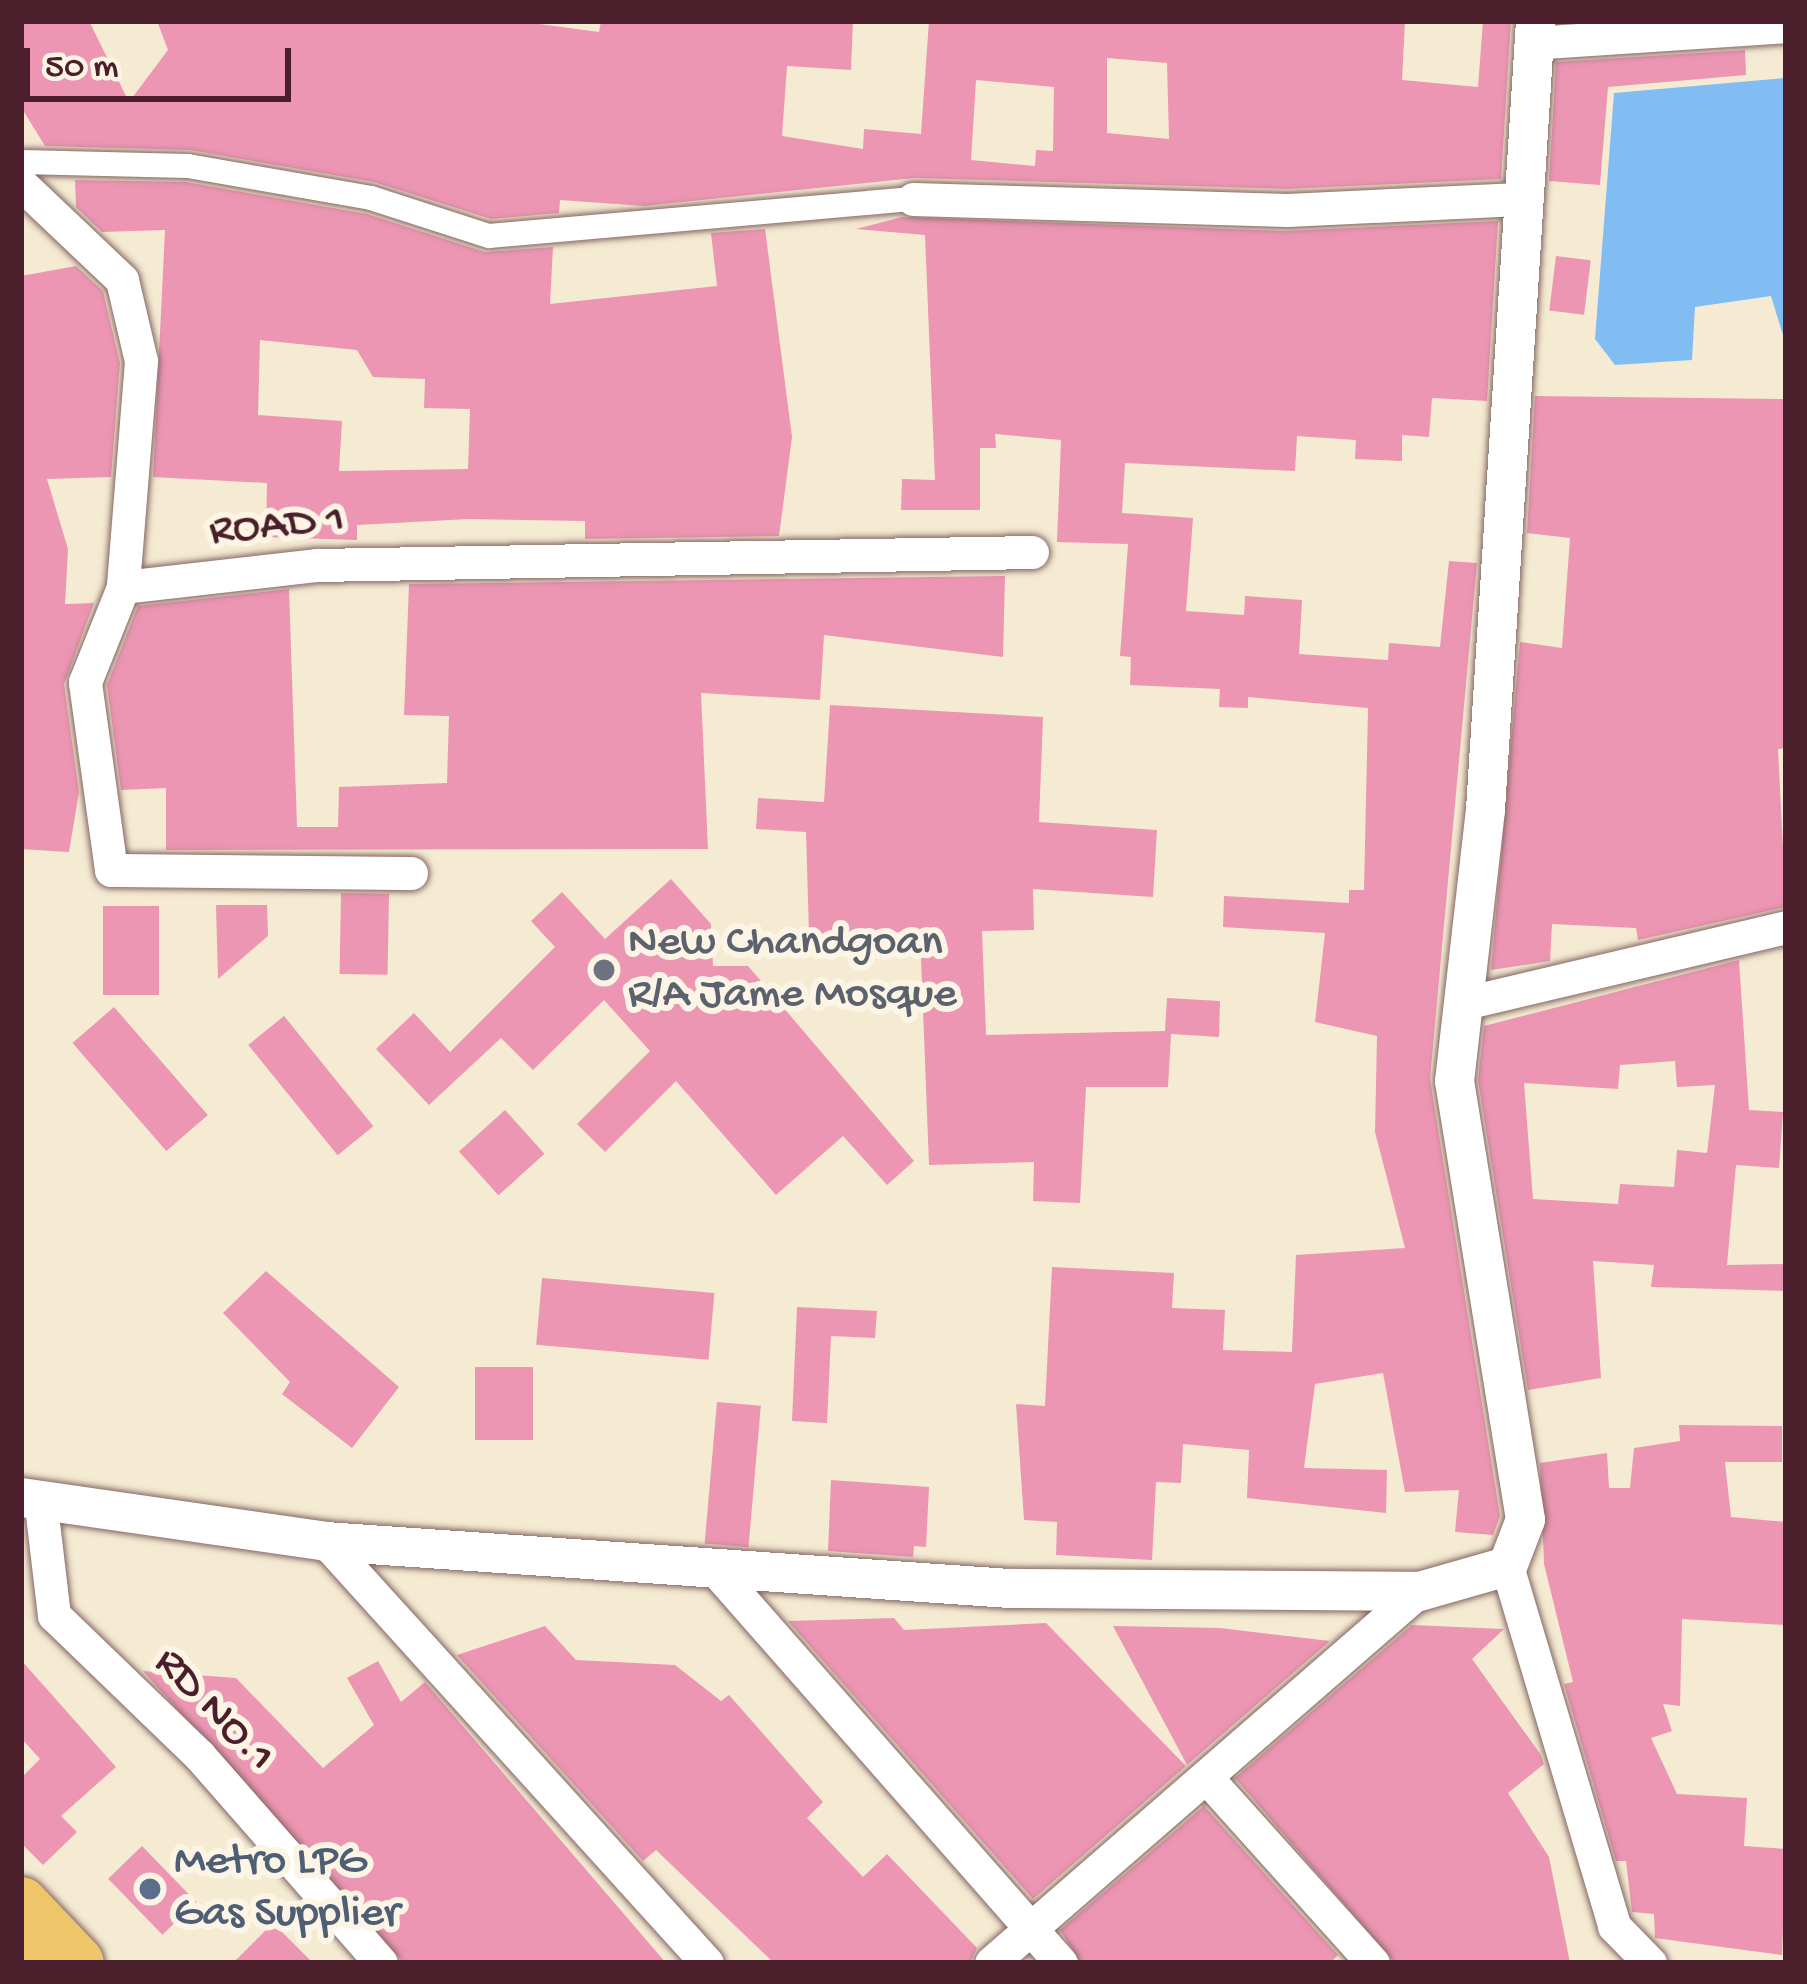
<!DOCTYPE html>
<html>
<head>
<meta charset="utf-8">
<style>
  body { margin:0 }
  #map { position:relative; width:1807px; height:1984px; overflow:hidden; background:#f4ebd2; font-family:"Gochi Hand",sans-serif }
  div>[style] { position:absolute }
  [style*='--x'] { left:calc(var(--x)*1px); top:calc(var(--y)*1px); width:calc(var(--w)*1px); rotate:calc(var(--a)*1deg) }
  .water>* { inset:0; background:#81bcf3 }
  .building>* { inset:0; background:#ec96b3; transform-origin:0 0 }
  .roads { filter:drop-shadow(0 0 3px #866665) drop-shadow(0 0 3px #866665) }
  .pedestrian>* { height:24px; margin:-12px; padding:0 12px; transform-origin:12px; border-radius:12px; background:#fff }
  .minor>* { height:33px; margin:-16.5px; padding:0 16.5px; transform-origin:16.5px; border-radius:16.5px; background:#fff }
  .tertiary>* { height:39px; margin:-19.5px; padding:0 19.5px; transform-origin:19.5px; border-radius:19.5px; background:#fff }
  .primary>* { height:51px; margin:-25.5px; padding:0 25.5px; transform-origin:25.5px; border-radius:25.5px; background:#eec569 }
  .trunk>* { height:54px; margin:-27px; padding:0 27px; transform-origin:27px; border-radius:27px; background:#eec569 }
  .dots>* { width:33px; height:33px; translate:-50% -50%; box-sizing:border-box; border:6px solid #fcf5e5; border-radius:50% }
  span { translate:-50% -50%; white-space:nowrap; text-align:center; line-height:1.15; -webkit-text-stroke:12px #fcf5e5; paint-order:stroke }
  .street-label { font-size:45px; color:#4a1f2b }
  .worship-label { font-size:45px; color:#5b616d }
  .left { translate:0 -50%; text-align:left }
  .service-label { font-size:45px; color:#4e5e75 }
  .frame { position:absolute; inset:0; border:24px solid #4a1f2b; pointer-events:none }
  .scale { position:absolute; left:24px; top:48px; width:267px; height:54px; box-sizing:border-box; border:6px solid #4a1f2b; border-top:0; padding-left:15px; font-size:36px; line-height:42px; white-space:nowrap; color:#4a1f2b; -webkit-text-stroke:9px #fcf5e5; paint-order:stroke }
</style>
</head>
<body>
<div id="map">
  <div class="water">
    <div style="clip-path:polygon(1786px 78px,1786px 345px,1771px 296px,1695px 307px,1692px 360px,1615px 365px,1595px 339px,1614px 93px)"></div>
  </div>
  <div class="building">
    <div style="clip-path:polygon(evenodd,21px 21px,89px 21px,129px 102px,168px 50px,157px 21px,517px 21px,599px 32px,601px 21px,853px 21px,851px 70px,787px 66px,782px 136px,863px 149px,864px 129px,921px 134px,929px 21px,1405px 21px,1402px 80px,1478px 87px,1483px 21px,1511px 21px,1501px 179px,1287px 189px,914px 178px,644px 206px,560px 200px,559px 213px,491px 219px,374px 182px,190px 150px,45px 146px,21px 107px,21px 21px,1107px 58px,1167px 63px,1169px 139px,1107px 133px,1107px 58px,21px 21px,976px 80px,1054px 87px,1053px 151px,1036px 150px,1035px 166px,971px 160px,976px 80px)"></div>
    <div style="clip-path:polygon(1745px 50px,1746px 75px,1608px 87px,1600px 185px,1549px 181px,1556px 62px)"></div>
    <div style="clip-path:polygon(evenodd,75px 180px,186px 182px,367px 214px,485px 252px,553px 247px,550px 304px,717px 286px,711px 233px,765px 229px,792px 437px,779px 536px,585px 539px,585px 521px,469px 519px,357px 525px,357px 540px,266px 537px,267px 483px,153px 477px,165px 230px,102px 232px,76px 207px,75px 180px,260px 340px,357px 350px,373px 377px,425px 379px,424px 408px,470px 409px,468px 469px,339px 471px,342px 421px,258px 415px,260px 340px)"></div>
    <div style="clip-path:polygon(902px 217px,1286px 231px,1498px 221px,1487px 401px,1432px 398px,1429px 437px,1402px 435px,1402px 461px,1355px 459px,1356px 440px,1297px 436px,1295px 471px,1125px 463px,1122px 513px,1193px 518px,1186px 611px,1244px 615px,1245px 596px,1302px 600px,1299px 654px,1388px 660px,1389px 643px,1440px 647px,1449px 561px,1477px 563px,1430px 1079px,1500px 1516px,1493px 1535px,1455px 1532px,1459px 1490px,1405px 1492px,1383px 1373px,1315px 1384px,1304px 1468px,1387px 1470px,1386px 1513px,1247px 1498px,1249px 1450px,1183px 1444px,1181px 1483px,1156px 1482px,1152px 1560px,1056px 1555px,1057px 1522px,1024px 1520px,1016px 1404px,1045px 1406px,1052px 1267px,1174px 1273px,1172px 1308px,1225px 1310px,1223px 1350px,1292px 1352px,1296px 1255px,1405px 1248px,1375px 1132px,1377px 1036px,1315px 1022px,1325px 933px,1223px 927px,1224px 896px,1349px 903px,1349px 890px,1364px 890px,1368px 708px,1248px 697px,1248px 708px,1219px 707px,1220px 689px,1130px 685px,1131px 657px,1120px 656px,1128px 544px,1057px 542px,1061px 440px,995px 434px,996px 448px,980px 448px,980px 510px,901px 510px,902px 479px,935px 480px,925px 235px,856px 229px)"></div>
    <div style="left:1556px;top:256px;width:35px;height:55px;rotate:7deg"></div>
    <div style="clip-path:polygon(76px 266px,103px 291px,120px 363px,111px 477px,47px 479px,68px 549px,65px 604px,94px 603px,64px 684px,79px 792px,69px 852px,21px 849px,21px 276px)"></div>
    <div style="clip-path:polygon(1535px 396px,1786px 399px,1786px 748px,1778px 749px,1786px 907px,1638px 940px,1636px 928px,1552px 924px,1550px 961px,1491px 970px,1520px 642px,1562px 648px,1570px 538px,1527px 533px)"></div>
    <div style="clip-path:polygon(1005px 576px,1003px 657px,824px 635px,820px 700px,701px 693px,708px 849px,166px 850px,166px 788px,121px 790px,107px 685px,138px 606px,289px 589px,297px 827px,338px 827px,339px 787px,447px 783px,449px 716px,404px 715px,409px 584px)"></div>
    <div style="clip-path:polygon(830px 705px,1043px 717px,1039px 822px,1157px 830px,1153px 897px,1033px 889px,1034px 930px,982px 931px,986px 1035px,1165px 1031px,1167px 998px,1220px 1001px,1219px 1037px,1171px 1034px,1168px 1087px,1086px 1087px,1080px 1203px,1033px 1201px,1034px 1162px,929px 1165px,920px 932px,809px 934px,806px 832px,756px 829px,758px 798px,824px 802px)"></div>
    <div style="clip-path:polygon(671px 879px,711px 924px,713px 966px,748px 966px,914px 1161px,887px 1185px,843px 1136px,776px 1195px,676px 1081px,605px 1152px,577px 1124px,650px 1051px,604px 1000px,533px 1070px,501px 1038px,429px 1105px,376px 1049px,414px 1013px,450px 1052px,555px 947px,531px 921px,562px 892px,605px 939px)"></div>
    <div style="left:341px;top:893px;width:48px;height:81px;rotate:1deg"></div>
    <div style="clip-path:polygon(216px 905px,267px 905px,268px 936px,218px 979px)"></div>
    <div style="left:103px;top:906px;width:56px;height:89px"></div>
    <div style="clip-path:polygon(evenodd,1739px 960px,1749px 1110px,1783px 1112px,1779px 1168px,1736px 1165px,1727px 1265px,1786px 1264px,1786px 1291px,1651px 1287px,1654px 1265px,1593px 1261px,1601px 1378px,1528px 1390px,1478px 1080px,1484px 1026px,1739px 960px,1675px 1061px,1677px 1087px,1715px 1085px,1707px 1153px,1677px 1150px,1674px 1187px,1620px 1184px,1618px 1204px,1533px 1199px,1524px 1083px,1618px 1089px,1620px 1065px,1675px 1061px)"></div>
    <div style="left:114px;top:1007px;width:143px;height:55px;rotate:49deg"></div>
    <div style="left:284px;top:1016px;width:142px;height:46px;rotate:51deg"></div>
    <div style="left:505px;top:1110px;width:59px;height:62px;rotate:48deg"></div>
    <div style="clip-path:polygon(266px 1271px,399px 1387px,352px 1448px,282px 1394px,290px 1382px,223px 1313px)"></div>
    <div style="left:542px;top:1278px;width:173px;height:67px;rotate:5deg"></div>
    <div style="clip-path:polygon(797px 1307px,877px 1311px,875px 1338px,831px 1336px,827px 1423px,792px 1421px)"></div>
    <div style="left:475px;top:1367px;width:58px;height:73px"></div>
    <div style="left:717px;top:1402px;width:44px;height:142px;rotate:5deg"></div>
    <div style="clip-path:polygon(1679px 1425px,1782px 1426px,1782px 1462px,1725px 1462px,1731px 1517px,1786px 1522px,1786px 1625px,1682px 1619px,1680px 1706px,1663px 1704px,1672px 1731px,1651px 1738px,1677px 1794px,1747px 1798px,1744px 1846px,1786px 1849px,1782px 1955px,1655px 1938px,1654px 1914px,1632px 1912px,1626px 1861px,1616px 1861px,1564px 1684px,1573px 1682px,1544px 1564px,1540px 1463px,1607px 1453px,1609px 1488px,1630px 1488px,1634px 1448px,1680px 1441px)"></div>
    <div style="clip-path:polygon(831px 1480px,929px 1487px,926px 1547px,914px 1546px,913px 1557px,828px 1551px)"></div>
    <div style="clip-path:polygon(894px 1618px,904px 1630px,1046px 1623px,1186px 1766px,1033px 1899px,788px 1621px)"></div>
    <div style="clip-path:polygon(1412px 1625px,1504px 1629px,1472px 1659px,1541px 1755px,1544px 1764px,1508px 1793px,1549px 1857px,1570px 1963px,1395px 1963px,1235px 1778px)"></div>
    <div style="clip-path:polygon(545px 1626px,576px 1660px,675px 1665px,721px 1701px,729px 1695px,823px 1802px,807px 1818px,863px 1877px,887px 1854px,977px 1948px,970px 1963px,774px 1963px,656px 1850px,643px 1861px,457px 1655px)"></div>
    <div style="clip-path:polygon(1113px 1626px,1220px 1628px,1330px 1641px,1187px 1765px)"></div>
    <div style="clip-path:polygon(21px 1660px,116px 1767px,61px 1816px,77px 1832px,43px 1865px,21px 1843px,21px 1778px,40px 1759px,21px 1738px)"></div>
    <div style="clip-path:polygon(378px 1661px,401px 1702px,425px 1682px,666px 1963px,404px 1963px,143px 1671px,236px 1678px,323px 1768px,374px 1725px,347px 1678px)"></div>
    <div style="clip-path:polygon(1204px 1806px,1338px 1955px,1330px 1963px,1081px 1963px,1060px 1930px)"></div>
    <div style="left:142px;top:1846px;width:78px;height:47px;rotate:46deg"></div>
    <div style="clip-path:polygon(273px 1923px,313px 1963px,233px 1963px)"></div>
  </div>
  <div class="roads">
    <div class="pedestrian">
      <div style="--x:21;--y:162;--w:167;--a:1.4"></div>
      <div style="--x:188;--y:166;--w:186;--a:9.9"></div>
      <div style="--x:371;--y:198;--w:124;--a:17.9"></div>
      <div style="--x:489;--y:236;--w:426;--a:-5"></div>
    </div>
    <div class="minor">
      <div style="--x:1531;--y:43;--w:256;--a:-3.8"></div>
      <div style="--x:21;--y:184;--w:139;--a:43.5"></div>
      <div style="--x:122;--y:280;--w:83;--a:76.8"></div>
      <div style="--x:141;--y:361;--w:227;--a:94.6"></div>
      <div style="--x:913;--y:199;--w:374;--a:1.7"></div>
      <div style="--x:1287;--y:210;--w:237;--a:-2.7"></div>
      <div style="--x:411;--y:873;--w:300;--a:-179.4"></div>
      <div style="--x:111;--y:870;--w:190;--a:-97.9"></div>
      <div style="--x:85;--y:682;--w:102;--a:-68.2"></div>
      <div style="--x:123;--y:587;--w:195;--a:-6.5"></div>
      <div style="--x:317;--y:565;--w:715;--a:-1.04"></div>
      <div style="--x:1465;--y:1003;--w:330;--a:-13.3"></div>
      <div style="--x:40;--y:1498;--w:118;--a:83.2"></div>
      <div style="--x:54;--y:1615;--w:202;--a:44"></div>
      <div style="--x:199;--y:1755;--w:276;--a:48.8"></div>
      <div style="--x:325;--y:1541;--w:569;--a:47.85"></div>
      <div style="--x:1507;--y:1566;--w:376;--a:73.4"></div>
      <div style="--x:1614;--y:1926;--w:52;--a:45.8"></div>
      <div style="--x:719;--y:1574;--w:518;--a:48.68"></div>
      <div style="--x:1206;--y:1777;--w:250;--a:48.1"></div>
      <div style="--x:991;--y:1963;--w:567;--a:-41"></div>
    </div>
    <div class="tertiary">
      <div style="--x:21;--y:1497;--w:307;--a:8.2"></div>
      <div style="--x:325;--y:1541;--w:687;--a:3.93"></div>
      <div style="--x:1010;--y:1588;--w:409;--a:0.4"></div>
      <div style="--x:1419;--y:1591;--w:91;--a:-15.9"></div>
      <div style="--x:1507;--y:1566;--w:50;--a:-69"></div>
      <div style="--x:1525;--y:1519;--w:444;--a:-99.2"></div>
      <div style="--x:1454;--y:1081;--w:274;--a:-83.5"></div>
      <div style="--x:1485;--y:809;--w:790;--a:-86.37"></div>
    </div>
    <div class="primary">
      <div style="--x:21;--y:1946;--w:23;--a:47"></div>
    </div>
    <div class="trunk">
      <div style="--x:21;--y:1904;--w:81;--a:46.5"></div>
    </div>
  </div>
  <div class="dots">
    <div style="left:604px;top:970px;background:#6b7280"></div>
    <div style="left:150px;top:1889px;background:#5c6f8a"></div>
  </div>
  <div class="street-label">
    <span style="left:277px;top:527px;rotate:-5deg">ROAD 1</span>
    <span style="left:213px;top:1711px;rotate:46deg">RD NO.1</span>
  </div>
  <div class="worship-label">
    <span class="left" style="left:628px;top:970px">New Chandgoan<br>R/A Jame Mosque</span>
  </div>
  <div class="service-label">
    <span class="left" style="left:174px;top:1889px">Metro LPG<br>Gas Supplier</span>
  </div>
  <div class="frame"></div>
  <div class="scale">50 m</div>
</div>
</body>
</html>
